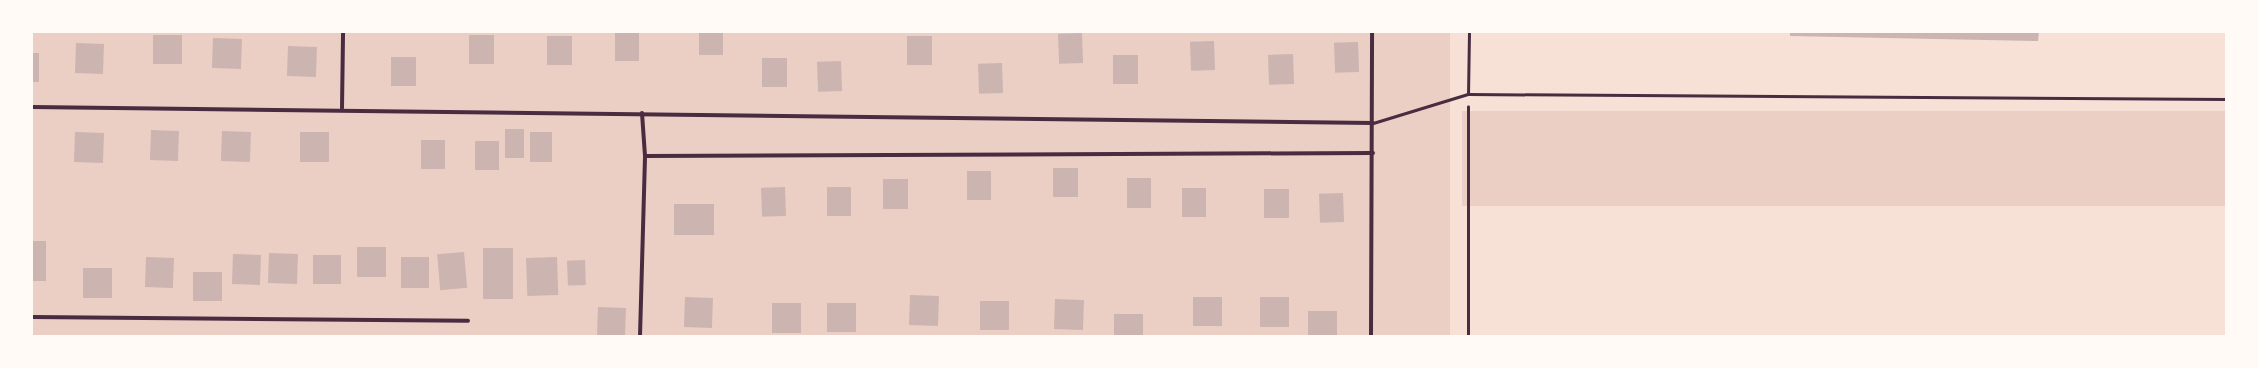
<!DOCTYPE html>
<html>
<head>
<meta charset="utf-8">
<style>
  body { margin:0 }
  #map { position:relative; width:2258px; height:368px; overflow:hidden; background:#f7e1d7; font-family:"Noto Sans",sans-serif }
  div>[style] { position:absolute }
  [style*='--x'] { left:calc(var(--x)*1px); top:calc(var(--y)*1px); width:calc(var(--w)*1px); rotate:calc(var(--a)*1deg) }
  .green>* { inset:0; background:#ebcfc5; transform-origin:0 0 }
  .building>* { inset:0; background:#ccb4b1; transform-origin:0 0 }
  .path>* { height:2.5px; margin:-1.25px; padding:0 1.25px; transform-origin:1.25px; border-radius:1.25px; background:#4a2c40 }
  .service>* { height:3px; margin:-1.5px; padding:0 1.5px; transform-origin:1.5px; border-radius:1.5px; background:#4a2c40 }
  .minor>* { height:4px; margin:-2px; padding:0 2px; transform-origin:2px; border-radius:2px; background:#4a2c40 }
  span { translate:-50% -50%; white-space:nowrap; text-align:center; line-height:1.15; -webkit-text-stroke:4px #fffaf5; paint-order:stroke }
  .frame { position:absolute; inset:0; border:33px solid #fffaf5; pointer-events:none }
</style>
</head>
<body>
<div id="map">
  <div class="green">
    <div style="left:32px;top:32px;width:1418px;height:304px"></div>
    <div style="left:1462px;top:111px;width:764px;height:95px"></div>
  </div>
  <div class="building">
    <div style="left:615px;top:32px;width:24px;height:29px"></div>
    <div style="left:699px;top:32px;width:24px;height:23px"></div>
    <div style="clip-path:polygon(1790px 32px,2039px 32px,2038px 41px,1790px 36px)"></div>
    <div style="left:1082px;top:33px;width:30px;height:24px;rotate:88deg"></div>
    <div style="left:153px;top:35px;width:29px;height:29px"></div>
    <div style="left:494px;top:35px;width:29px;height:25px;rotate:90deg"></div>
    <div style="left:547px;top:36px;width:25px;height:29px"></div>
    <div style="left:932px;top:36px;width:29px;height:25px;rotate:90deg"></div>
    <div style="left:213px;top:38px;width:29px;height:30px;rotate:2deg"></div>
    <div style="left:1214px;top:41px;width:29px;height:24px;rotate:88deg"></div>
    <div style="left:1358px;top:42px;width:30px;height:24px;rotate:88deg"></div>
    <div style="left:76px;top:43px;width:28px;height:30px;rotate:2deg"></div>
    <div style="left:288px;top:46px;width:29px;height:30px;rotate:2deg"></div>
    <div style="left:32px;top:53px;width:7px;height:29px"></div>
    <div style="left:1293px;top:54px;width:30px;height:25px;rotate:88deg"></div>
    <div style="left:1113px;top:55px;width:25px;height:29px"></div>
    <div style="left:391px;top:57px;width:25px;height:29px"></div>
    <div style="left:787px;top:58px;width:29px;height:25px;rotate:90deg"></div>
    <div style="left:841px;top:61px;width:30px;height:24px;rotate:88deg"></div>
    <div style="left:1002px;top:63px;width:30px;height:24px;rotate:88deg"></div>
    <div style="left:505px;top:129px;width:19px;height:29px"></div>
    <div style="left:151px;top:130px;width:28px;height:30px;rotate:2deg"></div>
    <div style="left:222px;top:131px;width:29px;height:30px;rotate:2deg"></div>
    <div style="left:75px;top:132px;width:29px;height:30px;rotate:2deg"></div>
    <div style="left:300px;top:132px;width:29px;height:30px"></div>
    <div style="left:530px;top:132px;width:22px;height:30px"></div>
    <div style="left:421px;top:140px;width:24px;height:29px"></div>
    <div style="left:475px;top:141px;width:24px;height:29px"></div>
    <div style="left:1053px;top:168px;width:25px;height:29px"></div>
    <div style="left:967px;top:171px;width:24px;height:29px"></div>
    <div style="left:1127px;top:178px;width:24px;height:30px"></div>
    <div style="left:883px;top:179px;width:25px;height:30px"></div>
    <div style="left:785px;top:187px;width:29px;height:24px;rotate:88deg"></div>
    <div style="left:827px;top:187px;width:24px;height:29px"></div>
    <div style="left:1182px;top:188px;width:24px;height:29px"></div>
    <div style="left:1264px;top:189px;width:25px;height:29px"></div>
    <div style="left:1343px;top:193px;width:29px;height:24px;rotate:88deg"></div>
    <div style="left:714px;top:204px;width:31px;height:40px;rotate:90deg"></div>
    <div style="left:32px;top:241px;width:14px;height:40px"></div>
    <div style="left:357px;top:247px;width:29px;height:30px"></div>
    <div style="left:513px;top:248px;width:51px;height:30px;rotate:90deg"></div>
    <div style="left:464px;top:252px;width:36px;height:27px;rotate:85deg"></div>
    <div style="left:269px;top:253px;width:29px;height:30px;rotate:2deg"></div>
    <div style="left:233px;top:254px;width:28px;height:30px;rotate:2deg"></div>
    <div style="left:313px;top:255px;width:28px;height:29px"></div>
    <div style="left:146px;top:257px;width:28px;height:30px;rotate:2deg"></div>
    <div style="left:401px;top:257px;width:28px;height:31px"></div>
    <div style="left:557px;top:257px;width:38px;height:31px;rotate:88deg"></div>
    <div style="left:585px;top:260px;width:25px;height:18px;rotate:88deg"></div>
    <div style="left:83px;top:268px;width:29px;height:30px"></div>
    <div style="left:193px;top:272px;width:29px;height:29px"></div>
    <div style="left:910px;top:295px;width:29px;height:30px;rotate:2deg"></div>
    <div style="left:685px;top:297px;width:28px;height:30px;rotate:2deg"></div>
    <div style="left:1193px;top:297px;width:29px;height:29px"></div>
    <div style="left:1260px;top:297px;width:29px;height:30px"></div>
    <div style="left:1055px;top:299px;width:29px;height:30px;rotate:2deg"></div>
    <div style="left:980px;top:301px;width:29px;height:29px"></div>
    <div style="left:772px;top:303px;width:29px;height:30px"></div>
    <div style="left:827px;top:303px;width:29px;height:29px"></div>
    <div style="left:598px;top:307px;width:28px;height:29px;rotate:2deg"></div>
    <div style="left:1308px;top:311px;width:29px;height:25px"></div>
    <div style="left:1114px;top:314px;width:29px;height:22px"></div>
  </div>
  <div class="path">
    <div style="--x:1468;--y:336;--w:229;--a:-90"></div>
  </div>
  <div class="service">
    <div style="--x:1469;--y:32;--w:62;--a:90.9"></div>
    <div style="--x:1468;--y:94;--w:758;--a:0.38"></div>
    <div style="--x:1373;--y:123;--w:99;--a:-17"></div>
  </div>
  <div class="minor">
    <div style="--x:32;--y:107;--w:1341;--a:0.68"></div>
    <div style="--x:342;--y:108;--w:76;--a:-89.2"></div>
    <div style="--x:645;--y:156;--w:728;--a:-0.24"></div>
    <div style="--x:32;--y:317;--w:436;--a:0.5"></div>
    <div style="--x:640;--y:336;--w:180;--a:-88.4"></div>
    <div style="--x:645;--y:156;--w:43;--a:-94"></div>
    <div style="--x:1371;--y:336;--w:304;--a:-89.8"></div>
  </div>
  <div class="frame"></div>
</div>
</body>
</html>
